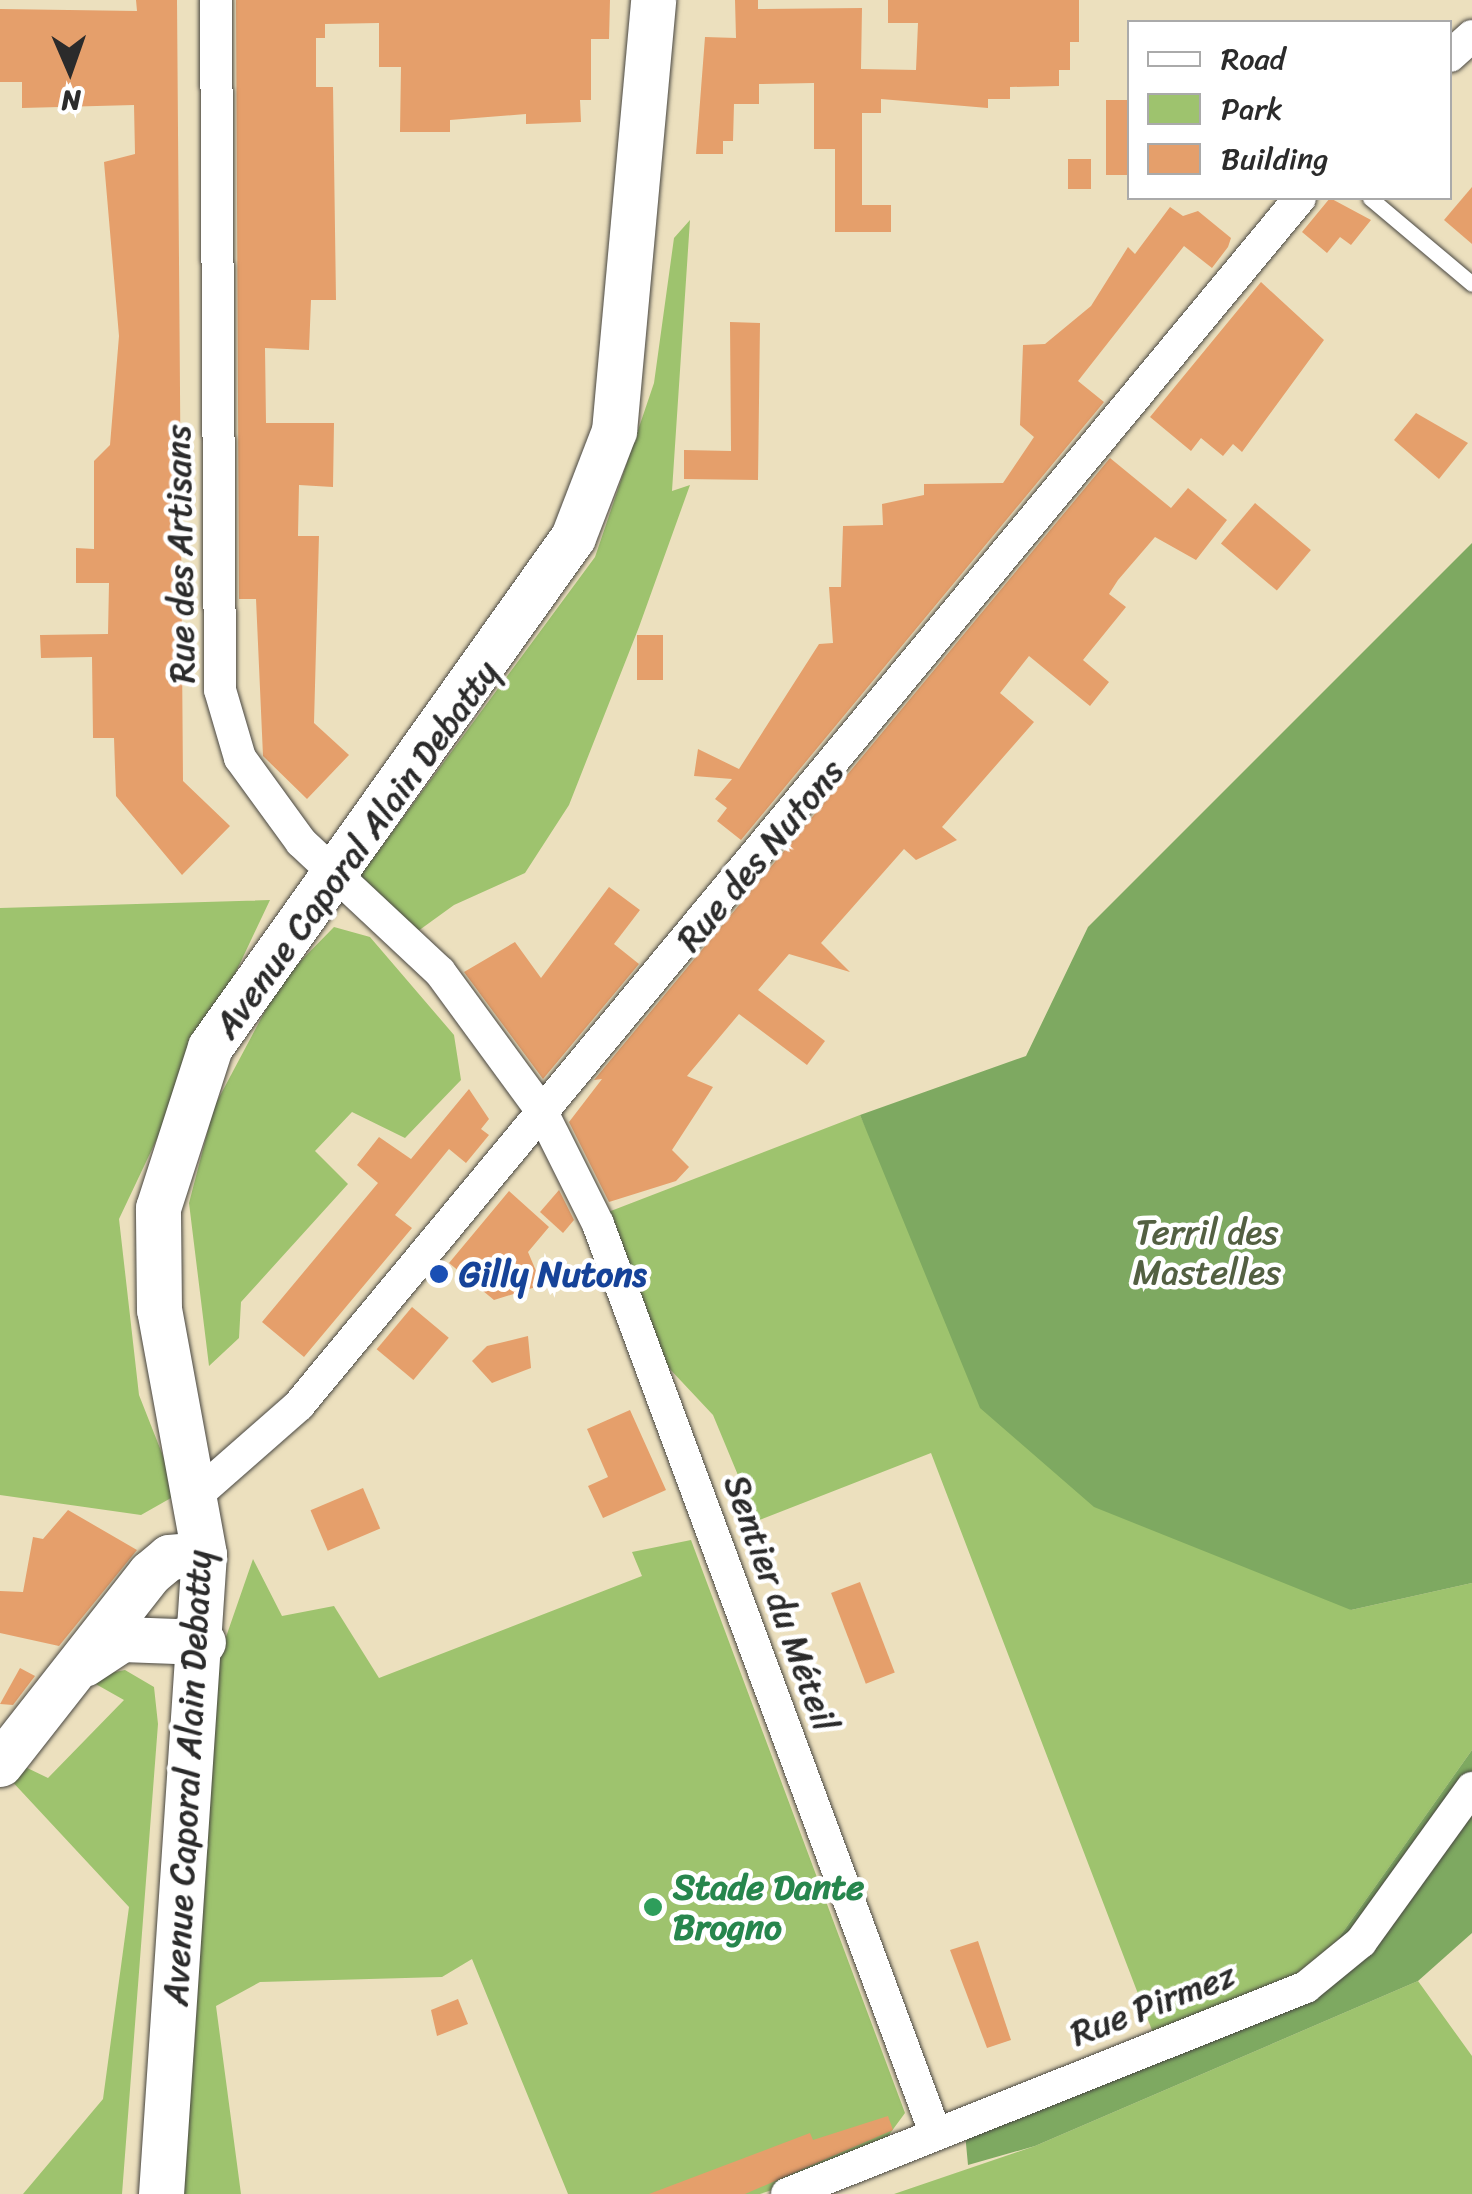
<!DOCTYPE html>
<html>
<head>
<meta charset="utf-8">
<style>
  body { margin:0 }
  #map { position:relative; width:1472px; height:2194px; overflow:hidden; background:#ece0be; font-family:Sriracha,sans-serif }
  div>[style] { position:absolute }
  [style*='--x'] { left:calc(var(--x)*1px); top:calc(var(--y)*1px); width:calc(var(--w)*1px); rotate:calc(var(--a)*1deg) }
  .green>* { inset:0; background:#9ec36e }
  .forest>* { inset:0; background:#7ea961 }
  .building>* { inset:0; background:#e59f6b; transform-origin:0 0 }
  .roads { filter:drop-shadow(0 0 2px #484641) drop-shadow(0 0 2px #484641) }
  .lane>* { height:15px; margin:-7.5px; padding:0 7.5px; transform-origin:7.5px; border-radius:7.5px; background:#fff }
  .street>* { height:32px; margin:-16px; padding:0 16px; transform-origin:16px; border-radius:16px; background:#fff }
  .secondary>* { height:45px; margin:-22.5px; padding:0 22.5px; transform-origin:22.5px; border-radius:22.5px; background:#fff }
  .dots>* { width:28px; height:28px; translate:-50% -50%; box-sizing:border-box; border:5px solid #fff; border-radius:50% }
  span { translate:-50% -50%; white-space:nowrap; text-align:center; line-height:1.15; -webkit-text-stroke:9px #fff; paint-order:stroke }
  .street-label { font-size:35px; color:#2b2b2b }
  .park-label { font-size:35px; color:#536042 }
  .transit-label { font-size:35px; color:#164399; font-weight:700 }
  .left { translate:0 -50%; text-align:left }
  .leisure-label { font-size:35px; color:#27864d; font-weight:700 }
  .legend { position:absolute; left:1127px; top:20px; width:325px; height:180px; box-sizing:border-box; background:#fff; border:2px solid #aaa; margin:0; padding:12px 18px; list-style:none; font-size:30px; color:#2b2b2b }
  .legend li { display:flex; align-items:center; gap:20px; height:50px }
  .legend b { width:50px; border:2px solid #aaa }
  .north { position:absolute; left:20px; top:20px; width:100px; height:100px; -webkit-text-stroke:8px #fff; paint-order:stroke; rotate:178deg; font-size:28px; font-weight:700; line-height:40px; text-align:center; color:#2b2b2b }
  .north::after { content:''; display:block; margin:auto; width:35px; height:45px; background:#2b2b2b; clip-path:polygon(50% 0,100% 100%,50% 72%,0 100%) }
</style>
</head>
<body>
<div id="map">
  <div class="green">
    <div style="clip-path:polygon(690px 220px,672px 491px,690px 485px,639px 627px,569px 805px,525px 873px,454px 905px,407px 939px,354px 884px,595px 557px,654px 383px,674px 238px)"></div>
    <div style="clip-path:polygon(270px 900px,119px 1219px,139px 1395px,178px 1494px,141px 1515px,0 1495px,0 908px)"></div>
    <div style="clip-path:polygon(334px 927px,370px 937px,454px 1035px,461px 1080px,405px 1138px,352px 1112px,315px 1151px,348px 1184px,241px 1302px,239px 1338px,209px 1366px,189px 1203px,214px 1107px,281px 981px)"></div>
    <div style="clip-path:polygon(860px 1115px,909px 1222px,1351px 1610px,1472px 1583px,1472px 1750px,1321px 1963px,1158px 2046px,931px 1453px,757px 1521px,713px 1415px,667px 1366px,603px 1214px)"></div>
    <div style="clip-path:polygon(691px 1540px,905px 2113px,872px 2158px,760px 2194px,568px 2194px,472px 1959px,442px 1977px,260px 1982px,216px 2006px,241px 2194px,170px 2194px,194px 2051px,218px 1660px,253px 1559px,282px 1616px,334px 1606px,379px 1678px,642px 1576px,632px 1552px)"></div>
    <div style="clip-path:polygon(125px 1670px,154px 1687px,158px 1724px,122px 2194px,23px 2194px,103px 2099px,129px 1907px,8px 1777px,19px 1764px,48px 1778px,124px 1700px,85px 1678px)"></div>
    <div style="clip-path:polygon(1418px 1981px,1472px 2056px,1472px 2194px,894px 2194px,1035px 2146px)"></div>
  </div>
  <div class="forest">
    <div style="clip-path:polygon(1472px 543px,1472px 1583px,1351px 1610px,1094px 1507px,980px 1408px,860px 1115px,1026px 1056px,1088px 927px)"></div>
    <div style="clip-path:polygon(1472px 1750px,1472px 1933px,1418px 1981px,1035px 2146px,968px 2165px,965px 2133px,1321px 1963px)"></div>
  </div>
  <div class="building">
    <div style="clip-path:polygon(136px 0,177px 0,183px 781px,230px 826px,182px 875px,116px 796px,114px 738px,93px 738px,92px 657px,41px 658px,40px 635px,108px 634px,109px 583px,76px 583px,76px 548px,94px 549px,94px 461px,110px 445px,119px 336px,104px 162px,135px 154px,134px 105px,22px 108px,22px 82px,0 82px,0 9px,137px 11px)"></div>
    <div style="clip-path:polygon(236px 0,610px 0,609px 39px,591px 39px,591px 100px,580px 100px,581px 122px,526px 124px,526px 114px,450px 120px,450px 132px,400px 132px,401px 67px,379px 67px,379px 23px,325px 24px,325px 38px,316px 38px,316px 87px,333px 87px,336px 300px,311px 300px,309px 350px,265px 348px,266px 423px,334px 423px,333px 487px,299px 485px,298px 536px,319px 536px,314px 723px,349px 755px,307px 799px,263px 756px,256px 599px,239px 599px)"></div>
    <div style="clip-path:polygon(735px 0,758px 0,758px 9px,862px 8px,861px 69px,916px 70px,918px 23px,888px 23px,888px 0,1079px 0,1079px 42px,1070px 42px,1070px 70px,1059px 70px,1059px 86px,1010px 87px,1010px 99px,988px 99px,988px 108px,881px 99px,881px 113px,862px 113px,862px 205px,891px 205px,891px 232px,835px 232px,835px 149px,814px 149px,814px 83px,759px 84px,759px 104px,734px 104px,733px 141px,723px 141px,723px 154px,696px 154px,705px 37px,736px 38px)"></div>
    <div style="left:1130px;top:100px;width:75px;height:24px;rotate:90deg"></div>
    <div style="left:1091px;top:159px;width:30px;height:23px;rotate:90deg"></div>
    <div style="clip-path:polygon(1472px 187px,1472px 244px,1444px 220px)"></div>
    <div style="clip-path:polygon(1330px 198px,1371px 220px,1351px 245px,1340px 237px,1327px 253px,1302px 232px)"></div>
    <div style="clip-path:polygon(1170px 207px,1183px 216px,1198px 211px,1231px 238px,1228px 247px,1212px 268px,1184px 246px,1078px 381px,1104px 402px,741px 840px,717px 821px,727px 808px,715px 799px,732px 779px,694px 776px,698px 749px,739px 769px,819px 644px,833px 643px,829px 587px,841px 587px,843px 526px,883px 525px,882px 504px,924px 495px,924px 484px,1003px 483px,1034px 437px,1020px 425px,1023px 345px,1045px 344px,1091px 306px,1128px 247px,1135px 254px)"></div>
    <div style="clip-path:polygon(1261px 282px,1324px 340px,1242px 452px,1233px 444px,1223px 456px,1201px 438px,1191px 451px,1150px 417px)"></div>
    <div style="clip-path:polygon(730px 322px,760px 323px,758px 480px,684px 479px,684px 450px,731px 451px)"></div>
    <div style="clip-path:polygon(1416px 413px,1468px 443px,1439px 479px,1394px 440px)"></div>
    <div style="clip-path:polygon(1110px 458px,1171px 508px,1188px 488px,1227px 520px,1196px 560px,1155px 537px,1118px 580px,1109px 594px,1126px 607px,1083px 660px,1109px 682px,1090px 706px,1029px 656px,1000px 693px,1034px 722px,942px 827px,957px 840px,916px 860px,904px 849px,821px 943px,850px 972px,789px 954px,758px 990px,825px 1041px,807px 1065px,739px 1014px,687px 1076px,713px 1087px,672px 1150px,689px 1167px,676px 1181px,609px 1202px,569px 1122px,602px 1079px,594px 1080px)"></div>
    <div style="left:1255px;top:503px;width:73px;height:53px;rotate:40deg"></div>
    <div style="left:637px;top:635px;width:26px;height:45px"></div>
    <div style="clip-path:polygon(609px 887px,640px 910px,614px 944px,639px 964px,543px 1079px,464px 972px,515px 942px,541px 978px)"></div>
    <div style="clip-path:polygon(469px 1089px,489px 1119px,481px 1129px,489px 1135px,466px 1163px,449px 1149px,395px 1215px,412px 1228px,304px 1357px,262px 1322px,378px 1183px,357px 1165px,379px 1137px,411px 1159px)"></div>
    <div style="clip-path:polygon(559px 1190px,574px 1220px,563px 1233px,540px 1212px)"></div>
    <div style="clip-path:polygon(509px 1191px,549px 1227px,528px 1252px,542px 1285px,494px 1300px,449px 1263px)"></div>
    <div style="left:412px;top:1307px;width:48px;height:55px;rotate:40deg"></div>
    <div style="clip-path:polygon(528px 1336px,531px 1368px,492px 1383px,472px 1361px,487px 1346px)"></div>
    <div style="clip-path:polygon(630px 1410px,666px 1490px,603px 1518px,588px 1486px,608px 1477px,587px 1429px)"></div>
    <div style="left:363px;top:1488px;width:44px;height:57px;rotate:67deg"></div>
    <div style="clip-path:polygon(68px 1510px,137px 1550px,59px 1646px,0 1633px,0 1591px,23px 1592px,33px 1537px,43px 1539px)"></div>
    <div style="left:860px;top:1582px;width:97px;height:31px;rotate:69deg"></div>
    <div style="clip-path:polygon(20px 1668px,35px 1676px,13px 1705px,0 1704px)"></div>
    <div style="clip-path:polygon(978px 1941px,1011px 2040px,987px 2048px,950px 1950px)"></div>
    <div style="clip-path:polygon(458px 1999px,468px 2024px,437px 2036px,431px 2010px)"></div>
    <div style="clip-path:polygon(888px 2116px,893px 2130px,745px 2194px,649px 2194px,810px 2133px,813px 2140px)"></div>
  </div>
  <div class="roads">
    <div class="lane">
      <div style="--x:1370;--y:198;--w:133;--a:40.1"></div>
    </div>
    <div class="street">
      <div style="--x:216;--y:0;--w:690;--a:89.67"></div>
      <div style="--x:220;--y:690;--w:71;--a:73.6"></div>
      <div style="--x:240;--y:758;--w:104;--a:54"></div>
      <div style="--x:301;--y:842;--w:190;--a:43.1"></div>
      <div style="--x:440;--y:972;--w:171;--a:53.8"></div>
      <div style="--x:541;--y:1110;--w:127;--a:63.4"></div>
      <div style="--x:598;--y:1224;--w:966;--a:69.65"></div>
      <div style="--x:1450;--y:56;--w:30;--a:-42"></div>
      <div style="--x:199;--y:1493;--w:133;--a:-41.3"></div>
      <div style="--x:299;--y:1405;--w:1568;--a:-50.33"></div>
      <div style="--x:787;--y:2194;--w:559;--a:-21.74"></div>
      <div style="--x:1306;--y:1987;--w:71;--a:-39.3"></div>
      <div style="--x:1361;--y:1942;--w:190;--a:-54.2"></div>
    </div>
    <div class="secondary">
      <div style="--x:84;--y:1664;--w:45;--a:-33.3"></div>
      <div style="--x:122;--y:1639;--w:81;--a:2.1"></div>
      <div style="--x:0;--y:1764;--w:243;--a:-51.9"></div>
      <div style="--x:150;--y:1573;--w:25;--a:-40"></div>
      <div style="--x:169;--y:1557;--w:35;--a:-5"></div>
      <div style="--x:161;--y:2194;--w:641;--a:-86.16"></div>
      <div style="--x:204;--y:1554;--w:248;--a:-100.4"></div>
      <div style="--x:159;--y:1310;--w:102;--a:-90.6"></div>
      <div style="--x:158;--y:1208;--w:169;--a:-72.1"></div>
      <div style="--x:210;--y:1047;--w:626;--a:-54.56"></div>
      <div style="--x:573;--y:537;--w:114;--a:-68.9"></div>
      <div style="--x:614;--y:431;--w:433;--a:-84.8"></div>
    </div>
  </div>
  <div class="dots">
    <div style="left:439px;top:1274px;background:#1a4fb4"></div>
    <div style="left:653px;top:1907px;background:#2e9e5b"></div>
  </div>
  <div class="street-label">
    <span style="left:180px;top:554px;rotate:-91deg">Rue des Artisans</span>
    <span style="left:356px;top:849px;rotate:-54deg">Avenue Caporal Alain Debatty</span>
    <span style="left:760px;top:855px;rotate:-50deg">Rue des Nutons</span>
    <span style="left:781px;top:1603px;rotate:70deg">Sentier du Méteil</span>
    <span style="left:187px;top:1778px;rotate:-87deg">Avenue Caporal Alain Debatty</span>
    <span style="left:1153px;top:2004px;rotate:-21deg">Rue Pirmez</span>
  </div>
  <div class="park-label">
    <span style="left:1207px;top:1252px">Terril des<br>Mastelles</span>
  </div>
  <div class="transit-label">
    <span class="left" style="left:459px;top:1274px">Gilly Nutons</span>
  </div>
  <div class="leisure-label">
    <span class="left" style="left:673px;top:1907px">Stade Dante<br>Brogno</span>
  </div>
  <ul class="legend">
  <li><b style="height:12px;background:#fff"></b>Road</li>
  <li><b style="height:28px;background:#9ec36e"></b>Park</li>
  <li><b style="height:28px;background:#e59f6b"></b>Building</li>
  </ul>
  <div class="north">N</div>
</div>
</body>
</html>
